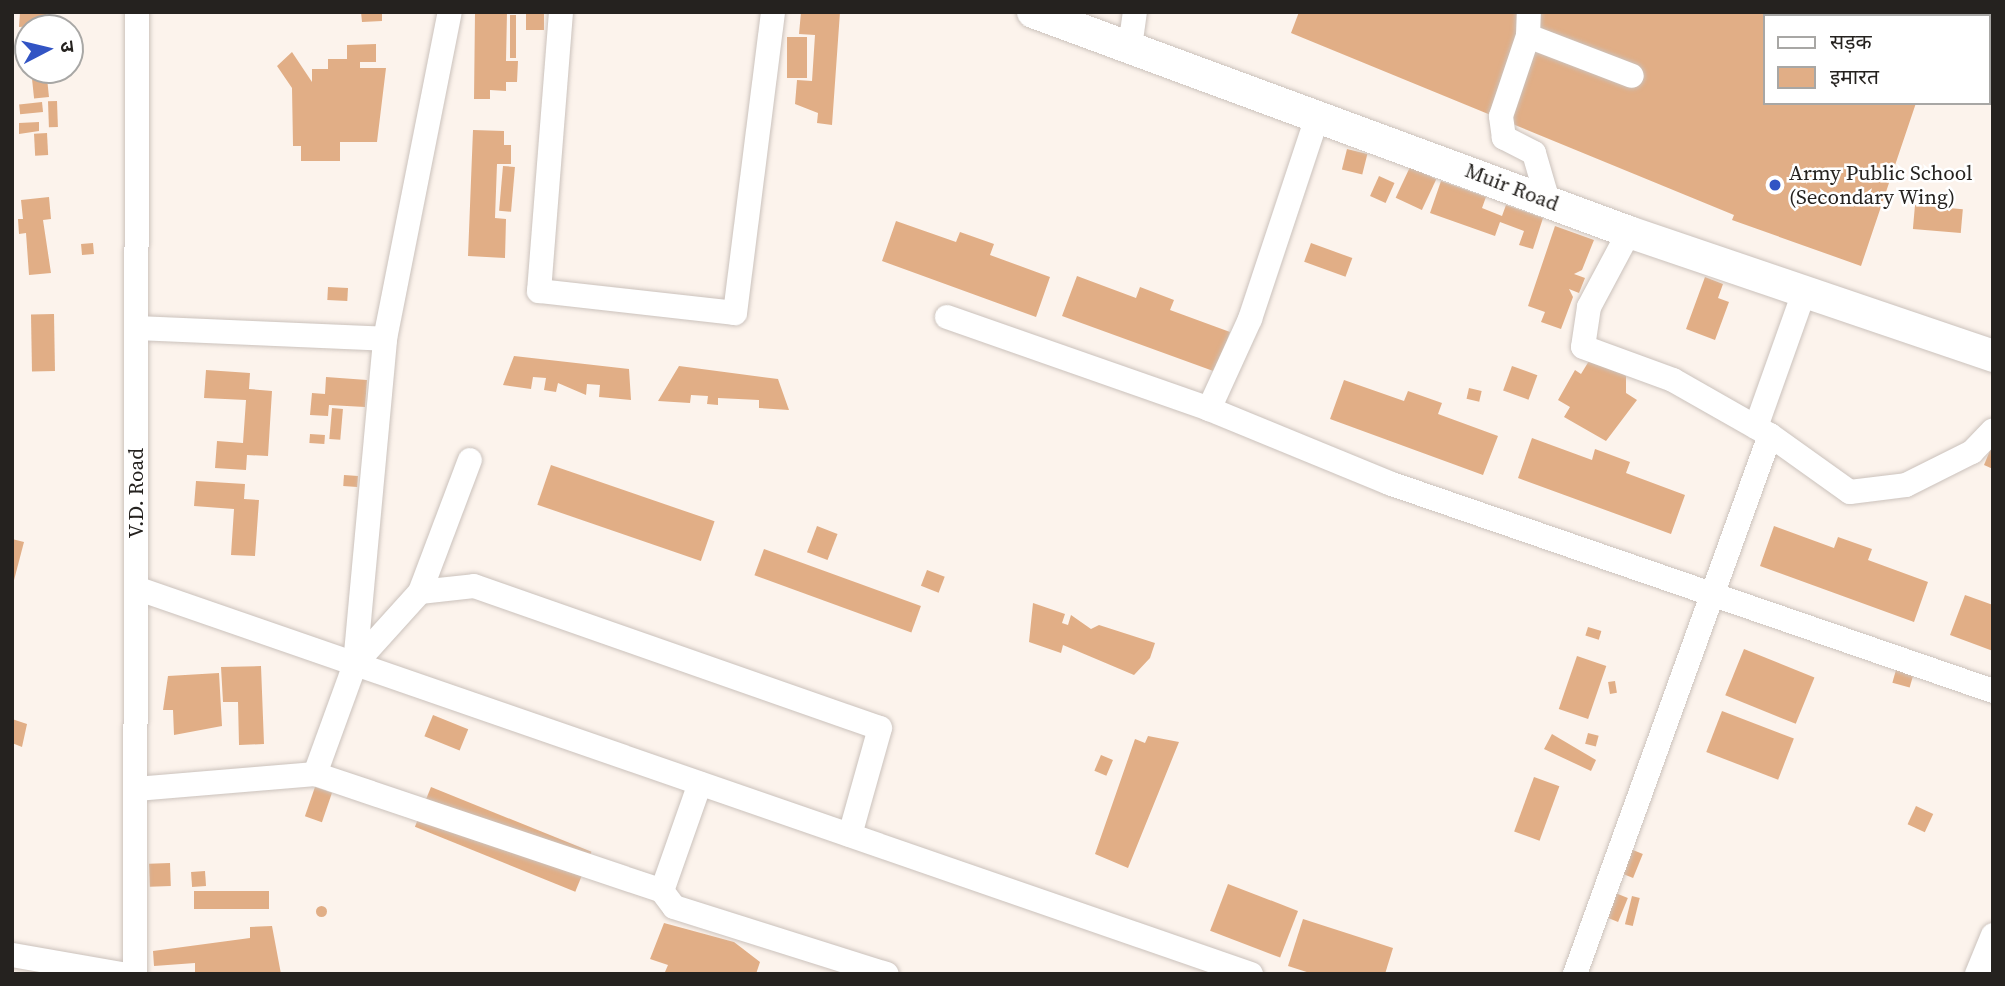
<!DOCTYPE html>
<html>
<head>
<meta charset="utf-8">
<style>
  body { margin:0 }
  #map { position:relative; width:2005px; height:986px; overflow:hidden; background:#fcf3ec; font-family:"Source Serif 4","Noto Sans Devanagari",serif }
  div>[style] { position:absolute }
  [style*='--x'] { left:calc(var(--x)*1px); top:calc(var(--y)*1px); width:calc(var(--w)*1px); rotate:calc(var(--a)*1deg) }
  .building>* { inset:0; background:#e1ae86; transform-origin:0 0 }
  .round { border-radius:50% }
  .roads { filter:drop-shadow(0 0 2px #cbc2bc) drop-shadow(0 0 2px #cbc2bc) }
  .minor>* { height:24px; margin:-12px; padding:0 12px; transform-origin:12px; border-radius:12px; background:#fff }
  .major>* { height:32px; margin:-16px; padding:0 16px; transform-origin:16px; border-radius:16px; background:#fff }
  .dots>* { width:19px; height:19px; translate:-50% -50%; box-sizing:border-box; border:4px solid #fff; border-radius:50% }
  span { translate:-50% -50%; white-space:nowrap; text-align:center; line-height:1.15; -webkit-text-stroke:5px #fff; paint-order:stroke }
  .poi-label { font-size:21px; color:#25221f }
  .left { translate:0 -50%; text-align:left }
  .street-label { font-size:21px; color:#25221f }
  .frame { position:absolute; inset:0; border:14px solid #25221f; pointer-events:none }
  .legend { position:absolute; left:1763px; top:14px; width:228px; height:91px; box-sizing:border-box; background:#fff; border:2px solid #a8a7a5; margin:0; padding:9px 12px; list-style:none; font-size:21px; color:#25221f }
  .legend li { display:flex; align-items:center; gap:14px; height:35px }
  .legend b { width:35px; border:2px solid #a8a7a5 }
  .north { position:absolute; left:14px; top:14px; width:70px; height:70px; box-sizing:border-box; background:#fff; border:2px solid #a8a7a5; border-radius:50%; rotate:83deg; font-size:19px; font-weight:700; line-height:28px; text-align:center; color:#25221f }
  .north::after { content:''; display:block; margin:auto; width:24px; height:32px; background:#3254c4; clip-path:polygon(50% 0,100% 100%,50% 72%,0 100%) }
</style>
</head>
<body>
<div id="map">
  <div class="building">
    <div style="clip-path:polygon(20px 12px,46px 12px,48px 25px,19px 27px)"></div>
    <div style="clip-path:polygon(361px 12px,382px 12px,382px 21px,362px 22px)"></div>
    <div style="clip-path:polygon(475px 12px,507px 12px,506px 61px,518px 61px,517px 82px,506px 82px,506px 91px,490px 90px,490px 99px,474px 99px)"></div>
    <div style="left:526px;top:12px;width:18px;height:18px"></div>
    <div style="clip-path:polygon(801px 12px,840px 12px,832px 125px,817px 123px,818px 113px,795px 104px,797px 80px,812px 81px,815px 35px,799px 34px)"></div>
    <div style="clip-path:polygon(1299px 12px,1946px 12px,1765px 16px,1765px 103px,1916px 103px,1861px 266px,1732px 220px,1734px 215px,1291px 33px)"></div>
    <div style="left:510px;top:15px;width:6px;height:43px"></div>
    <div style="left:787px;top:37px;width:20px;height:41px"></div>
    <div style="clip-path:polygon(376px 44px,376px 62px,360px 62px,360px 68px,386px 68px,377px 142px,340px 142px,340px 161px,301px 161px,301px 146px,293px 146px,292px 88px,277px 66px,292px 52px,312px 82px,312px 69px,328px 69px,328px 59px,347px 59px,347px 45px)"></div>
    <div style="left:47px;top:78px;width:19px;height:15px;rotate:84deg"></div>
    <div style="left:57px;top:101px;width:26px;height:9px;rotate:88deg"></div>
    <div style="left:42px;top:102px;width:10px;height:23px;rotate:84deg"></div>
    <div style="clip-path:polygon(39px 122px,39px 131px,19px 134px,19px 123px)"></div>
    <div style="clip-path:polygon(473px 130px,504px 131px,504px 145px,511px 145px,511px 164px,497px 164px,495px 218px,506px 219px,505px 258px,468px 256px)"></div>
    <div style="left:47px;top:133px;width:22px;height:13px;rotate:87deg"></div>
    <div style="left:1347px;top:149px;width:21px;height:21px;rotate:14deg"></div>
    <div style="left:503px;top:166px;width:12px;height:45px;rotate:5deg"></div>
    <div style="left:1410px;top:167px;width:29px;height:34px;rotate:25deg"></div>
    <div style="left:1379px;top:176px;width:17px;height:22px;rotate:24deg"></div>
    <div style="clip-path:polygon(1441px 181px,1486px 197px,1482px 208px,1502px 216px,1506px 205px,1543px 218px,1533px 249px,1519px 245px,1524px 231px,1500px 222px,1495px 236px,1430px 213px)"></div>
    <div style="clip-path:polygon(49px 197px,51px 219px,43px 220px,51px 273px,29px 275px,26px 233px,19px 234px,18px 219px,23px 219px,21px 200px)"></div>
    <div style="left:1915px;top:205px;width:48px;height:24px;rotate:5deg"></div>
    <div style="clip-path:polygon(896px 221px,956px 242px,960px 232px,994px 244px,990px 255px,1050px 277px,1036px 317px,882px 261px)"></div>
    <div style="clip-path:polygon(1555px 226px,1594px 240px,1582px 270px,1574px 274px,1585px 278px,1579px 293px,1569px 289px,1573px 297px,1561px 329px,1541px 322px,1545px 312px,1528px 306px)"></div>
    <div style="left:93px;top:243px;width:11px;height:12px;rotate:85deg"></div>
    <div style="left:1311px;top:243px;width:44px;height:20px;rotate:20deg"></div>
    <div style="clip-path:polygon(1077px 276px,1136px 298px,1140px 287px,1174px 300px,1170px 310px,1230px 332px,1216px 372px,1062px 316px)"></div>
    <div style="clip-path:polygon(1705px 277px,1723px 284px,1718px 298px,1729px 302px,1715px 340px,1686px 329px)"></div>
    <div style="left:328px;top:287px;width:20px;height:13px;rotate:3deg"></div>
    <div style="left:54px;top:314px;width:57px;height:23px;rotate:89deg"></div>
    <div style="clip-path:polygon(514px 356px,629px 369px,631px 400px,599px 397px,600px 385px,587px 384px,586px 395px,558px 383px,556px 392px,544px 390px,546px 378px,533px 377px,531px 389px,503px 385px)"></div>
    <div style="clip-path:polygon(1592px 356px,1626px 376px,1626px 393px,1637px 400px,1606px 441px,1564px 417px,1570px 407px,1558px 400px,1575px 370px,1581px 374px)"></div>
    <div style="clip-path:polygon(679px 366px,778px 379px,789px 410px,759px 408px,759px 400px,718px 398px,718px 405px,707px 404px,708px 396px,691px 395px,690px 403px,658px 401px)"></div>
    <div style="left:1512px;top:366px;width:27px;height:26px;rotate:20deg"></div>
    <div style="clip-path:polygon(206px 370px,250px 373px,249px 389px,272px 391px,268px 456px,247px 455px,246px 470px,215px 468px,217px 441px,243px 443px,246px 400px,204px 398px)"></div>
    <div style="clip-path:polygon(326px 377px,367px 380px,365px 407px,329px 405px,328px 416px,310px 415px,312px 393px,325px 394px)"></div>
    <div style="clip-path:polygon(1344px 380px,1404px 401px,1408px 391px,1442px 403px,1438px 414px,1498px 436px,1483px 475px,1330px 419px)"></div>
    <div style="left:1469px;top:388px;width:13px;height:11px;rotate:13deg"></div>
    <div style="left:332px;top:408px;width:11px;height:31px;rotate:5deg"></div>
    <div style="left:310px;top:434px;width:15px;height:9px;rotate:4deg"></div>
    <div style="clip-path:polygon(1532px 438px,1592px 460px,1595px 449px,1630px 462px,1626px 473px,1685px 495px,1671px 534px,1518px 478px)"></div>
    <div style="clip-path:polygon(1993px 443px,1993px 469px,1984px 465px)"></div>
    <div style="left:551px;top:465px;width:173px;height:42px;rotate:19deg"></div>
    <div style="left:344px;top:475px;width:14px;height:11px;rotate:4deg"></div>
    <div style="clip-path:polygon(196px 481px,245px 484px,244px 499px,259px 500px,255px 556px,231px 555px,234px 509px,194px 506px)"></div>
    <div style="left:817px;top:526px;width:22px;height:28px;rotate:21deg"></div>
    <div style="clip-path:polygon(1774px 526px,1834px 548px,1838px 537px,1872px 549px,1868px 560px,1928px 582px,1914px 622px,1760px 566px)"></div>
    <div style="clip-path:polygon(12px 539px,24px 542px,13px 584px,12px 584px)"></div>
    <div style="left:764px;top:549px;width:167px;height:28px;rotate:20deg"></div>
    <div style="left:927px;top:570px;width:19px;height:17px;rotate:21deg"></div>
    <div style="clip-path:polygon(1965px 595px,1993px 605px,1993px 651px,1950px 635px)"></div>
    <div style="clip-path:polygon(1033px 603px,1065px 614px,1062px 623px,1068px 625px,1071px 615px,1091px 629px,1099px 625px,1155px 643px,1150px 658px,1134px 675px,1063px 645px,1061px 653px,1029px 642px)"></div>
    <div style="left:1588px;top:627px;width:14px;height:9px;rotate:17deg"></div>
    <div style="left:1744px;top:649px;width:76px;height:50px;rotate:22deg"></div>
    <div style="left:1902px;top:649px;width:18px;height:35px;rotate:16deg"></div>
    <div style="left:1577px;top:656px;width:31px;height:56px;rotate:19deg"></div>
    <div style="clip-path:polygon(261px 666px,264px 744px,239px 745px,238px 702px,223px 702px,221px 667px)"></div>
    <div style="clip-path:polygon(219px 673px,222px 726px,174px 735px,173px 710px,163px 710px,168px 676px)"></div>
    <div style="left:1615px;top:681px;width:12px;height:7px;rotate:81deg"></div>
    <div style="left:1722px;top:711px;width:77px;height:44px;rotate:21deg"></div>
    <div style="left:433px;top:715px;width:38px;height:23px;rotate:22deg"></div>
    <div style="clip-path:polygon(12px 719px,27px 724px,22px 747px,12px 743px)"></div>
    <div style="left:1588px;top:733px;width:11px;height:11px;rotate:15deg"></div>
    <div style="clip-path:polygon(1552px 734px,1596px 760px,1591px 771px,1544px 749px)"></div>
    <div style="clip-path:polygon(1148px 736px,1179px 742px,1128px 868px,1095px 854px,1135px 739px,1145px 743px)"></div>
    <div style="left:1101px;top:755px;width:13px;height:17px;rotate:23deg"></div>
    <div style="left:1534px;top:777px;width:27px;height:58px;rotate:20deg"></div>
    <div style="left:315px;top:787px;width:18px;height:31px;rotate:19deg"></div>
    <div style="left:431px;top:787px;width:173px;height:43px;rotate:22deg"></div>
    <div style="left:1916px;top:806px;width:19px;height:20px;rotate:25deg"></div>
    <div style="left:1628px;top:848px;width:16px;height:26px;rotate:22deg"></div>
    <div style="left:170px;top:863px;width:23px;height:21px;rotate:88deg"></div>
    <div style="left:205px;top:871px;width:15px;height:14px;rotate:86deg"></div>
    <div style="left:1228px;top:884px;width:75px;height:50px;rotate:21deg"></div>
    <div style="left:194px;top:891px;width:75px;height:18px"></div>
    <div style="left:1613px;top:892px;width:16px;height:26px;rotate:22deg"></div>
    <div style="left:1632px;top:896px;width:8px;height:29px;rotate:14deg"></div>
    <div class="round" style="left:315.5px;top:905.5px;width:11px;height:11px"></div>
    <div style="clip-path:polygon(1303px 919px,1393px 948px,1385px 974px,1313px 974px,1288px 966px)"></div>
    <div style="clip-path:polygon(664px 923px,734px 942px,760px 962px,756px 974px,665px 972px,668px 965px,650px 959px)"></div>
    <div style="clip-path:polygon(272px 926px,281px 974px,195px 974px,195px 963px,154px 966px,153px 951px,250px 938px,250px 927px)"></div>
  </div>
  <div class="roads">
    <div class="minor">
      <div style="--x:561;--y:12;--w:280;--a:94.5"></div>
      <div style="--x:539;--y:291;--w:197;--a:6.4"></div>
      <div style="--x:735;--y:313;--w:303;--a:-82.8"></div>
      <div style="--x:1528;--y:36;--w:24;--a:-88"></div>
      <div style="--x:1130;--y:47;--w:35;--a:-82"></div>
      <div style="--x:1548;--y:201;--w:50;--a:-106.3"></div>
      <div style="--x:1534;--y:153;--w:34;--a:-153"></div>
      <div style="--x:1504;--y:138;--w:22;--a:-98"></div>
      <div style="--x:1501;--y:116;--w:84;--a:-71.4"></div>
      <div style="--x:1528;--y:36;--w:111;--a:21"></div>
      <div style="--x:1629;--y:232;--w:85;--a:118.1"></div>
      <div style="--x:1589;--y:307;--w:40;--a:98.5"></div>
      <div style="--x:1583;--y:347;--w:96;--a:20.1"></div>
      <div style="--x:1673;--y:380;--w:112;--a:29.6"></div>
      <div style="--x:1770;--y:435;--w:98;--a:35.5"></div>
      <div style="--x:1850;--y:492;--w:56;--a:-7.1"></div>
      <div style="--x:1906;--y:485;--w:74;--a:-26.6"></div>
      <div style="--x:1972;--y:452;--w:30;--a:-46"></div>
      <div style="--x:947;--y:317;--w:278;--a:19.3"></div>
      <div style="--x:1209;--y:409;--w:195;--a:22.3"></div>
      <div style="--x:1389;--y:483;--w:639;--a:19"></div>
      <div style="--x:137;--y:328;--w:248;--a:2.5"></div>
      <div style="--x:1209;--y:409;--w:99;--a:-65.5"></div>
      <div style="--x:1250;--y:319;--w:216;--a:-71.6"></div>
      <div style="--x:1756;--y:427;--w:143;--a:-70.4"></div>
      <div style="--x:136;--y:588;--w:1180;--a:19.1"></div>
      <div style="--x:420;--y:592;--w:141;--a:-69.3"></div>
      <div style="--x:355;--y:664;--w:97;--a:-47.9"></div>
      <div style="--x:420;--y:592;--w:54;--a:-6.3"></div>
      <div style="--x:474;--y:586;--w:430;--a:19.3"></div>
      <div style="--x:880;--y:728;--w:111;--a:105.7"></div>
      <div style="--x:315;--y:774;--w:366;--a:18.6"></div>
      <div style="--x:662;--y:891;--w:20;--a:53"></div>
      <div style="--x:674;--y:907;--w:223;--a:17.5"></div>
      <div style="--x:136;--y:789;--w:180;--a:-4.8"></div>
      <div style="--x:315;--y:774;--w:117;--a:-70"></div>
      <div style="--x:355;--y:664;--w:326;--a:-84.7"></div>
      <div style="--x:385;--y:339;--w:333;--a:-78.8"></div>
      <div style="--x:662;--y:891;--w:114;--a:-70.6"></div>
      <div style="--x:12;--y:955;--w:111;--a:9.9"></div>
      <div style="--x:135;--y:974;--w:962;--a:-89.88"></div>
      <div style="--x:1575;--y:974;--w:573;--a:-70.11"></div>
      <div style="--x:1977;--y:974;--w:42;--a:-67.7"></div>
    </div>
    <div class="major">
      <div style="--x:1033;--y:12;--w:635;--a:20.26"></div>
      <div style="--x:1629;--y:232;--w:385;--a:18.8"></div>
    </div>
  </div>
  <div class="dots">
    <div style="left:1775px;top:185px;background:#3254c4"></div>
  </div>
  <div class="poi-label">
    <span class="left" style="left:1789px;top:185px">Army Public School<br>(Secondary Wing)</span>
  </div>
  <div class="street-label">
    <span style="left:1512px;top:187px;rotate:21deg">Muir Road</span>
    <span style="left:136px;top:493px;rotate:-90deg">V.D. Road</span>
  </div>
  <div class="frame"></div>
  <ul class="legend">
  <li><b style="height:9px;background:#fff"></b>सड़क</li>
  <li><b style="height:19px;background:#e1ae86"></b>इमारत</li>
  </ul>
  <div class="north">उ</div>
</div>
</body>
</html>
